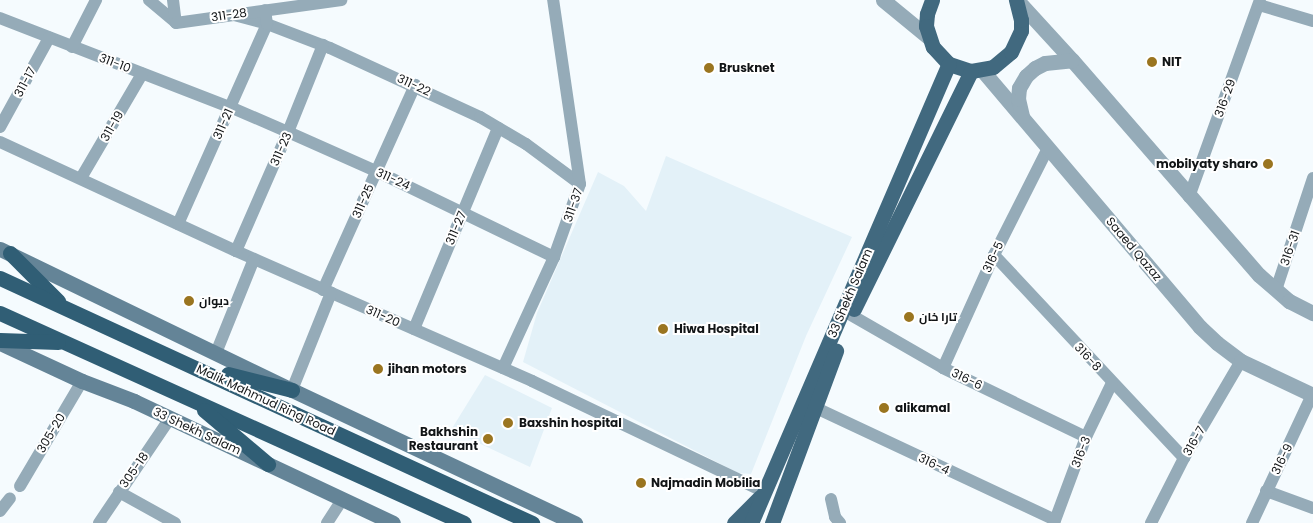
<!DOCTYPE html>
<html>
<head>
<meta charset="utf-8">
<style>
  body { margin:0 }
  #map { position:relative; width:1313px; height:523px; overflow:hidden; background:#f5fbfe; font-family:Poppins,Cairo,sans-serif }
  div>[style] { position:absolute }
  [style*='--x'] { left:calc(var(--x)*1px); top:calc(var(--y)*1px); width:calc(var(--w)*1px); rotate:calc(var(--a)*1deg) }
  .built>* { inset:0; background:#e3f1f8 }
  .minor>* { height:12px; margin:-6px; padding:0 6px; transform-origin:6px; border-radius:6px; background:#95abb8 }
  .tertiary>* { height:15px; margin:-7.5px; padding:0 7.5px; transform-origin:7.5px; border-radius:7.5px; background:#95abb8 }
  .secondary>* { height:15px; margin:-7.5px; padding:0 7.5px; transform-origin:7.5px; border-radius:7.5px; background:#648497 }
  .primary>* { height:15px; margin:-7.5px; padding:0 7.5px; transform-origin:7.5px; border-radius:7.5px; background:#41697f }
  .trunk>* { height:15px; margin:-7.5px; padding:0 7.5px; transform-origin:7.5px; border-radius:7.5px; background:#305e75 }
  .dots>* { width:14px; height:14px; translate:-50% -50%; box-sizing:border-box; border:2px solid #fff; border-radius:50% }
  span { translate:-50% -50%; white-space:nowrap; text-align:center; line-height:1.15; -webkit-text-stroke:4px #fff; paint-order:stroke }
  .street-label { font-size:12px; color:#121517 }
  .poi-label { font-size:12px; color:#121517; font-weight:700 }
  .left { translate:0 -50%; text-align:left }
  .right { translate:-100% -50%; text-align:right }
</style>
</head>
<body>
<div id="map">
  <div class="built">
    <div style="clip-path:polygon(666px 156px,852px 237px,806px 336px,751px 474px,738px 473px,523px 362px,537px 313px,598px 172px,624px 186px,646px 211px)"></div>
    <div style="clip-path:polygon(485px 375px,552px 408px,530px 467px,451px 430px)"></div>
  </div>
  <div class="minor">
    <div style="--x:149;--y:0;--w:35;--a:40"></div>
    <div style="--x:173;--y:0;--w:23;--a:83"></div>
    <div style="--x:1259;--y:5;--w:56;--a:16.5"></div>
    <div style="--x:234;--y:15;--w:34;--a:15"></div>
    <div style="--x:267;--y:24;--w:67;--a:20.9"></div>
    <div style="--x:330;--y:48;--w:165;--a:24.7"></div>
    <div style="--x:480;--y:117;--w:53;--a:30.4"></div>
    <div style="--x:526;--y:144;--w:67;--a:36.5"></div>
    <div style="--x:0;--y:18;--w:247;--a:21.2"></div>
    <div style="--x:230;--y:107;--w:63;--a:23.3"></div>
    <div style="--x:288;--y:132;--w:96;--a:23.9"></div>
    <div style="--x:376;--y:171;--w:198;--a:25.8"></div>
    <div style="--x:176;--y:23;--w:167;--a:-7.9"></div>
    <div style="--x:72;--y:47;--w:53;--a:-62.9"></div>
    <div style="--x:0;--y:127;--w:102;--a:-61.2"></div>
    <div style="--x:0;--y:142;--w:260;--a:24.8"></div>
    <div style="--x:236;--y:251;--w:323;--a:23.7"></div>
    <div style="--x:532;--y:381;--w:258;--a:25.5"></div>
    <div style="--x:81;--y:178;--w:121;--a:-59.6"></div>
    <div style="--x:1189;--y:197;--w:209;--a:-70.2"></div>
    <div style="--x:178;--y:224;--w:219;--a:-66"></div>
    <div style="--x:267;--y:24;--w:14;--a:-98"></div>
    <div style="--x:236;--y:251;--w:130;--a:-66.4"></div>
    <div style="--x:288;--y:132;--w:94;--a:-68.1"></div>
    <div style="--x:994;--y:255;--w:278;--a:46.9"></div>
    <div style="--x:323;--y:290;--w:225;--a:-65.8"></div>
    <div style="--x:1276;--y:290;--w:118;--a:-71.7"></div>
    <div style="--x:851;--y:315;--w:106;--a:29.9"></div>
    <div style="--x:943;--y:368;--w:159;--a:25.8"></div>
    <div style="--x:414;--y:329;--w:218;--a:-67.3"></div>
    <div style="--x:216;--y:353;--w:101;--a:-68"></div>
    <div style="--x:503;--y:368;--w:122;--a:-65.3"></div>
    <div style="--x:554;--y:257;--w:77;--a:-70.4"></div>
    <div style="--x:580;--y:184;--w:186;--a:-98.3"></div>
    <div style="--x:943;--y:368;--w:124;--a:-65.7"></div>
    <div style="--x:994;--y:255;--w:120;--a:-63.2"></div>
    <div style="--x:292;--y:390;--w:105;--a:-68.1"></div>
    <div style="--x:814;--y:407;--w:266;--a:25.1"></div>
    <div style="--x:20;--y:486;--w:122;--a:-59.4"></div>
    <div style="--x:1266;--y:491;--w:50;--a:19.9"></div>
    <div style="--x:119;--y:492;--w:64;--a:29"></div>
    <div style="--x:831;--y:499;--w:18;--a:77"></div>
    <div style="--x:835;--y:517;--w:8;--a:50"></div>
    <div style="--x:0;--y:511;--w:16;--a:-52"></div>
    <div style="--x:99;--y:523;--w:127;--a:-55.9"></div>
    <div style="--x:327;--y:523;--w:27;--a:-57"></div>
    <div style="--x:1054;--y:523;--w:92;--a:-69.6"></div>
    <div style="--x:1086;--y:437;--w:60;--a:-64.3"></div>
    <div style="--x:1151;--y:523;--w:73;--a:-63.1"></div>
    <div style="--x:1184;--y:458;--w:113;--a:-59.6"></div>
    <div style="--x:1252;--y:523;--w:141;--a:-64.9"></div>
  </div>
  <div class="tertiary">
    <div style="--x:883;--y:0;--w:58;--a:39.4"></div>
    <div style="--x:1017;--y:0;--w:81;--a:47.5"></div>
    <div style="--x:1072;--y:60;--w:285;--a:49"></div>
    <div style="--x:1259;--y:275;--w:40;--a:41"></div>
    <div style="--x:1289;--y:301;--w:27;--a:27"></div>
    <div style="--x:982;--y:70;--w:337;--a:49.7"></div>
    <div style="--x:1200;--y:327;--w:23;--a:43"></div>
    <div style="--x:1217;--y:343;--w:30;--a:37"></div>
    <div style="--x:1241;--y:361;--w:80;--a:25.3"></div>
    <div style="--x:1022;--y:116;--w:17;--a:-103"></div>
    <div style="--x:1018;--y:99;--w:11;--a:-85"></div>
    <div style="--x:1019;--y:88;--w:14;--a:-60"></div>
    <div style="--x:1026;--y:76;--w:12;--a:-42"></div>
    <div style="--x:1035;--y:68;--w:11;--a:-27"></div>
    <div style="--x:1045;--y:63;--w:27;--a:-6"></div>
  </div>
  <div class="secondary">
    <div style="--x:0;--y:249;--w:324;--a:25.8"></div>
    <div style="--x:292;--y:390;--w:313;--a:25.2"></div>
    <div style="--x:0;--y:343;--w:90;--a:24.9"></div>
    <div style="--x:82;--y:381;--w:56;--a:21"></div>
    <div style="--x:134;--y:401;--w:286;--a:25.2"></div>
  </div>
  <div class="primary">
    <div style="--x:932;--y:0;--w:15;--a:110"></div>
    <div style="--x:927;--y:14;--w:12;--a:95"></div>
    <div style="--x:926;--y:26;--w:22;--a:72"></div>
    <div style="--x:933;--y:47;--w:23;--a:47"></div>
    <div style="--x:949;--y:64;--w:23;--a:18"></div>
    <div style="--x:971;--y:71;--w:22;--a:-10"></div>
    <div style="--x:993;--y:67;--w:23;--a:-40"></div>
    <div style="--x:1011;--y:52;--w:23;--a:-65"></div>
    <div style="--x:1021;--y:31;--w:11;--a:-90"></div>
    <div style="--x:1021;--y:20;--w:21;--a:-104"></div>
    <div style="--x:854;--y:309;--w:265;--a:-63.8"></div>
    <div style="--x:734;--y:523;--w:37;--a:-45"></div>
    <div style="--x:751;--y:523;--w:500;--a:-66.7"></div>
    <div style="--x:772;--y:523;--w:184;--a:-69.6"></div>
  </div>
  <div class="trunk">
    <div style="--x:10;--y:253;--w:68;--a:45"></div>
    <div style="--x:0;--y:278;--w:586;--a:24.73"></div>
    <div style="--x:0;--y:313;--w:509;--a:24.35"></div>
    <div style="--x:0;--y:340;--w:58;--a:2"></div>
    <div style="--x:228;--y:374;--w:66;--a:14"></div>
    <div style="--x:204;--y:410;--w:84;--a:40.2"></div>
  </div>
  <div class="dots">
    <div style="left:1152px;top:62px;background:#9a7520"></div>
    <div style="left:709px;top:68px;background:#9a7520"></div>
    <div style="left:1268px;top:164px;background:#9a7520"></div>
    <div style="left:189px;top:301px;background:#9a7520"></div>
    <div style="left:909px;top:317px;background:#9a7520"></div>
    <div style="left:663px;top:329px;background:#9a7520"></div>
    <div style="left:378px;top:369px;background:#9a7520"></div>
    <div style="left:884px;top:408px;background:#9a7520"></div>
    <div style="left:508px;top:423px;background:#9a7520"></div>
    <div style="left:488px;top:439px;background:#9a7520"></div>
    <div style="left:641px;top:483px;background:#9a7520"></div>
  </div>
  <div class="street-label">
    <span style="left:229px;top:15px;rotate:-8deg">311-28</span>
    <span style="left:115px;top:63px;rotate:21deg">311-10</span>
    <span style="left:25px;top:82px;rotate:-61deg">311-17</span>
    <span style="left:414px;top:85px;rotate:25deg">311-22</span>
    <span style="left:1225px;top:98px;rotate:-70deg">316-29</span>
    <span style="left:223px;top:124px;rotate:-66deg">311-21</span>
    <span style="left:112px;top:126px;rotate:-60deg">311-19</span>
    <span style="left:281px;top:149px;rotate:-66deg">311-23</span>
    <span style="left:393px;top:179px;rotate:25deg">311-24</span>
    <span style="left:363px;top:201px;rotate:-66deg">311-25</span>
    <span style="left:573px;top:205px;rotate:-71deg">311-37</span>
    <span style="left:456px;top:228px;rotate:-67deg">311-27</span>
    <span style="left:1290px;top:248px;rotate:-71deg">316-31</span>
    <span style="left:1134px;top:249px;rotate:50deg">Saaed Qazaz</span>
    <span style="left:993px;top:257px;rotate:-65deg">316-5</span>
    <span style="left:850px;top:293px;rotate:-67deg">33 Shekh Salam</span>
    <span style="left:383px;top:316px;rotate:24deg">311-20</span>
    <span style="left:1088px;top:357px;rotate:47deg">316-8</span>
    <span style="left:967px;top:379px;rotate:26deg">316-6</span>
    <span style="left:266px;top:400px;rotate:25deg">Malik Mahmud Ring Road</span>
    <span style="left:197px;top:431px;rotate:25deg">33 Shekh Salam</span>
    <span style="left:51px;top:433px;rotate:-59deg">305-20</span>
    <span style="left:1194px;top:441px;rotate:-60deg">316-7</span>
    <span style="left:1081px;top:452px;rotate:-69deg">316-3</span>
    <span style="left:1282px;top:459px;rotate:-64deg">316-9</span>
    <span style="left:934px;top:464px;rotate:25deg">316-4</span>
    <span style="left:134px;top:470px;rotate:-55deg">305-18</span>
  </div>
  <div class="poi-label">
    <span class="left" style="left:1162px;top:62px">NIT</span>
    <span class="left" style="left:719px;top:68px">Brusknet</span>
    <span class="right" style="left:1258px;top:164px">mobilyaty sharo</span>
    <span class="left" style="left:199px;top:301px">دیوان</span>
    <span class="left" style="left:919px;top:317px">تارا خان</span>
    <span class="left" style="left:674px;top:329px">Hiwa Hospital</span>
    <span class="left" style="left:388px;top:369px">jihan motors</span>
    <span class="left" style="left:895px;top:408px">alikamal</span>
    <span class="left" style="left:519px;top:423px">Baxshin hospital</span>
    <span class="right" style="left:478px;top:439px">Bakhshin<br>Restaurant</span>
    <span class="left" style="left:651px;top:483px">Najmadin Mobilia</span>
  </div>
</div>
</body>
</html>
